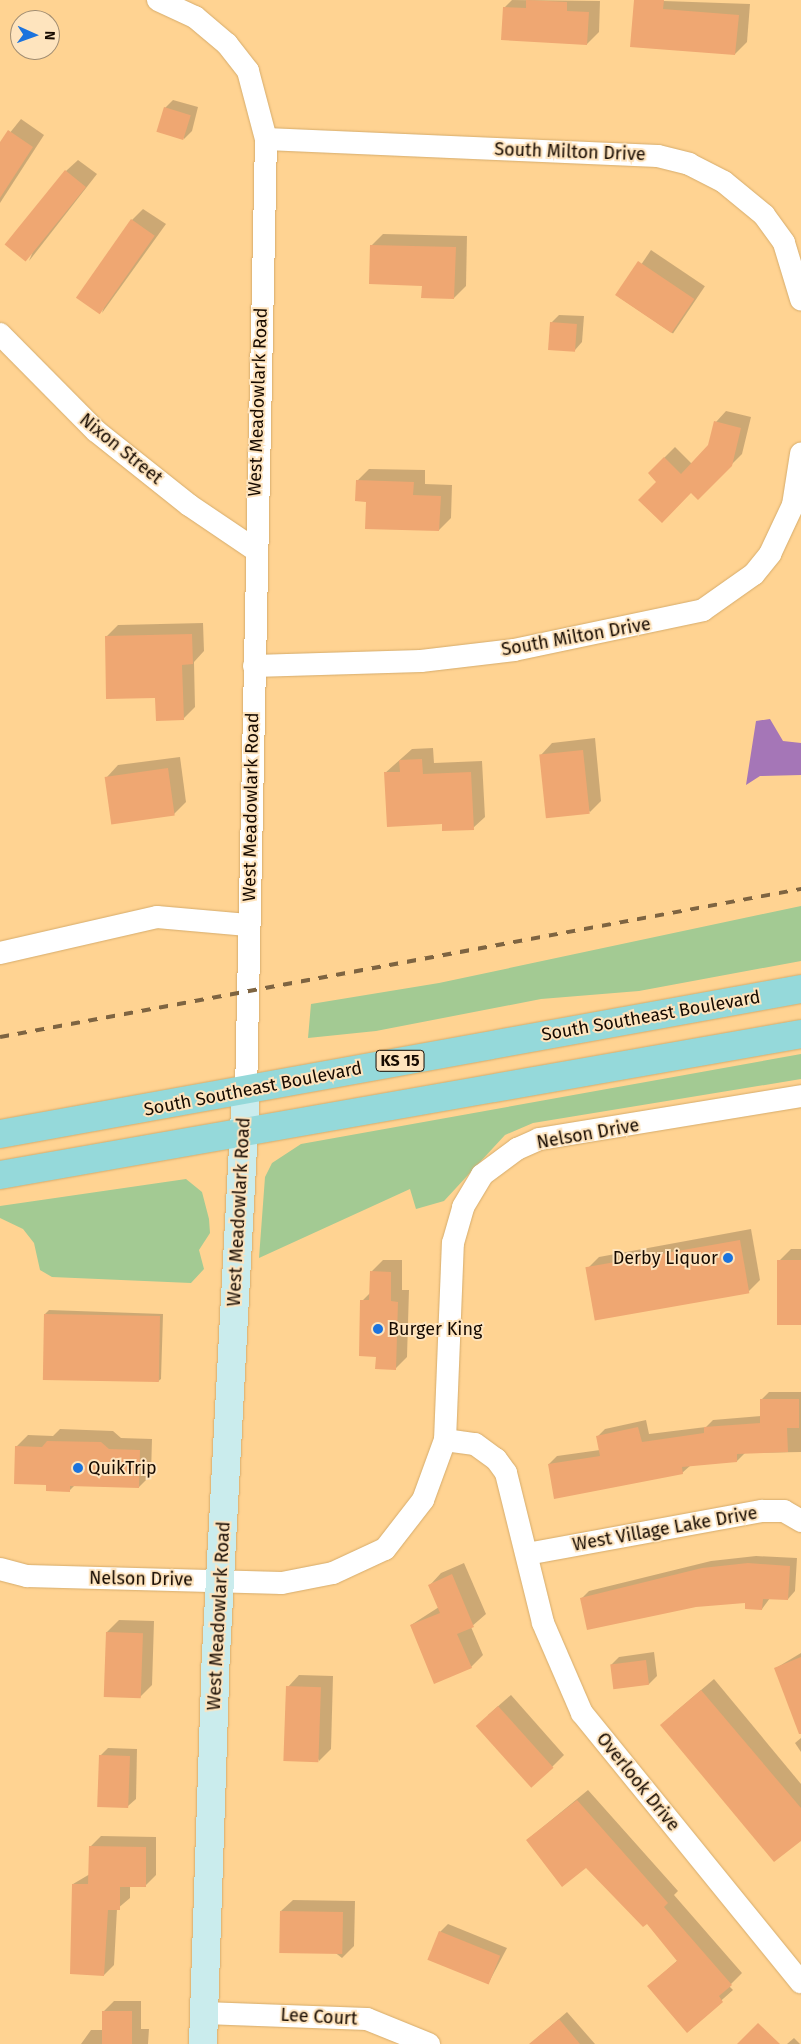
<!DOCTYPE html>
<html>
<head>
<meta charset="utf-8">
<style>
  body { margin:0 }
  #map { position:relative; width:801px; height:2044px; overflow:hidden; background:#ffd392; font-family:"Fira Sans",sans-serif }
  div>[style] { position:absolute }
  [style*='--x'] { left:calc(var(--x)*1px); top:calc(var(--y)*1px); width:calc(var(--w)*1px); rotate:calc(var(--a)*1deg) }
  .green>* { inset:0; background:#a3ca93 }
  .water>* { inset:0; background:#a576b7 }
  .shadow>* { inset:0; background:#0003; transform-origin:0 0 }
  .building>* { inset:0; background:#efa772; transform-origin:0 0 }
  .roads { filter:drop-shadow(0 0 1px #d6ac6c) drop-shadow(0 0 1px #d6ac6c) }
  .street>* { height:22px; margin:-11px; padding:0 11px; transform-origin:11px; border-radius:11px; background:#fff }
  .secondary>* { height:28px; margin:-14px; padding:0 14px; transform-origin:14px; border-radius:14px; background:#caeced }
  .primary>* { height:28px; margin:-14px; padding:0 14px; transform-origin:14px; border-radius:14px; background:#95d9da }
  .rail>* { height:4px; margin-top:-2px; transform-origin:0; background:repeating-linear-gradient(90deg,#7e6441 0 9px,transparent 0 18px) }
  .dots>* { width:14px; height:14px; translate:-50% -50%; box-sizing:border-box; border:2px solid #fee4be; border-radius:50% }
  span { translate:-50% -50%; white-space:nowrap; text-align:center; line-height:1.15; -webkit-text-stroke:4px #fee4be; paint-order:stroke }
  .shield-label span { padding:1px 4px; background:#fee4be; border:1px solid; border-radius:4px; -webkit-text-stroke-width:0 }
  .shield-label { font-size:16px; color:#160a00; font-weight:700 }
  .street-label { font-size:18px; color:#160a00 }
  .poi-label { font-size:18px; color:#160a00 }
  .right { translate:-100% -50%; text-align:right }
  .left { translate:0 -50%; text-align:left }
  .north { position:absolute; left:10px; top:10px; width:50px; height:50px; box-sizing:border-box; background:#fee4be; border:1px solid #a18d72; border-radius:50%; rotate:92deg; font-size:14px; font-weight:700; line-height:20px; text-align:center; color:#160a00 }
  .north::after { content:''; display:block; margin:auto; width:18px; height:22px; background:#1c73dd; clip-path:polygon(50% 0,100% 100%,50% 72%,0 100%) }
</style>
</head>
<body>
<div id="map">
  <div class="green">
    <div style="clip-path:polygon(801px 906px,801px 961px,639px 991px,541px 999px,376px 1031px,308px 1038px,311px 1004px,439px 983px)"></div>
    <div style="clip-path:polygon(801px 1054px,801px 1079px,533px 1123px,505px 1135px,444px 1201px,416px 1209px,410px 1189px,259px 1258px,265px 1177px,272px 1163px,301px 1144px)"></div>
    <div style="clip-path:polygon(186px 1179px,202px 1192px,209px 1219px,210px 1233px,199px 1250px,204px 1269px,191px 1283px,52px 1277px,40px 1270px,34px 1243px,23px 1229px,0 1218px,0 1206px)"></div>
  </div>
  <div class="water">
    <div style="clip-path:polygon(770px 719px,783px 741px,801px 743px,801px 775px,760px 776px,746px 785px,756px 721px)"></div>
  </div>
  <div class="shadow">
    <div style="clip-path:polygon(512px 0,600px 1px,599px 32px,587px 44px,504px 8px)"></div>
    <div style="clip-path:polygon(635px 0,750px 4px,747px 42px,735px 54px)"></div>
    <div style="clip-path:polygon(173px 100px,198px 107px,192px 131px,184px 139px,165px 108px)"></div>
    <div style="clip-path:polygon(21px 119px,44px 135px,0 203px,0 145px)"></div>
    <div style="clip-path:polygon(78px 160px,97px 174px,29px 261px,66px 171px)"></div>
    <div style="clip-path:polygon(143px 209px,166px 224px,102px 313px,132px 220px)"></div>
    <div style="clip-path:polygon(383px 234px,467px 236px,466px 286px,454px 298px,423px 284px,371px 246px)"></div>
    <div style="left:651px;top:250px;width:65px;height:57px;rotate:34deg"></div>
    <div style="clip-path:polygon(559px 315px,584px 316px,582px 342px,575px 350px,551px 323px)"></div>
    <div style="clip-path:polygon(726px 411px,751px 417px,742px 454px,698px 498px,692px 491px,658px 482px,649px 473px,675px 447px,692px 464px,710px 446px,716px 422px)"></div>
    <div style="clip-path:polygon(369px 469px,425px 470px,425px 484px,452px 485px,451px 518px,439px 530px,367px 500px,357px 481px)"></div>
    <div style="clip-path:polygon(203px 623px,204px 651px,194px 662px,195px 707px,183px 719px,157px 697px,106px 637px,118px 625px)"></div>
    <div style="clip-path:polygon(595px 738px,601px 801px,590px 812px,541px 755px,552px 743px)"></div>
    <div style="clip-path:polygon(433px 748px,434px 763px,482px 761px,485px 817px,473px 828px,443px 823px,385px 773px,412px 749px)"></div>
    <div style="clip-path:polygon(180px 757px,186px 802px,174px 814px,107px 777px,118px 765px)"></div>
    <div style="clip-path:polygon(751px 1229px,760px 1280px,748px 1292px,587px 1269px,599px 1257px)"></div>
    <div style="clip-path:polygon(791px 1249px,801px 1249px,801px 1323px,779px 1261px)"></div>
    <div style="clip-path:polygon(383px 1260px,402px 1260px,402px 1290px,409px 1290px,407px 1357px,396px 1368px,362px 1301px,371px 1292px,372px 1271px)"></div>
    <div style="clip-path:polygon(49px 1310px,163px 1314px,161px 1379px,157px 1382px,45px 1314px)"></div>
    <div style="clip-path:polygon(769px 1392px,801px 1392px,801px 1452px,745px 1453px,737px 1461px,691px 1465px,682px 1473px,549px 1464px,557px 1456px,600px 1450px,598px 1436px,605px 1429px,646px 1420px,649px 1434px,706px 1427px,713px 1420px,761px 1416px,761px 1400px)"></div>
    <div style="clip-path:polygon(60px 1429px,113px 1431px,121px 1438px,152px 1439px,151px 1475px,139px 1487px,75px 1485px,69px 1491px,16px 1447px,28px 1435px,53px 1436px)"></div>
    <div style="clip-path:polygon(756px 1556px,797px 1558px,795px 1591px,788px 1599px,770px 1598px,762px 1609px,746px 1602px,581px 1599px,589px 1591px,711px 1561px)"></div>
    <div style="clip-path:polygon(464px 1563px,486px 1614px,471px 1627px,483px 1655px,471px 1667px,411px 1625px,439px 1607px,430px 1585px,441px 1573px)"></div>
    <div style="clip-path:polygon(119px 1620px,154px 1621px,152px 1685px,140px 1697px,106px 1661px,107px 1632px)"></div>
    <div style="clip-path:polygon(654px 1652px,657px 1676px,649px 1684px,614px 1688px,611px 1665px,619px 1657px)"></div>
    <div style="clip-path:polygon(801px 1653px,801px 1704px,776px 1668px)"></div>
    <div style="clip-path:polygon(299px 1675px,333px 1676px,331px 1749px,319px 1761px,288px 1687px)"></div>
    <div style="clip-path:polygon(714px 1679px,801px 1784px,801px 1839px,673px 1714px)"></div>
    <div style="clip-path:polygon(511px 1695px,564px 1755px,552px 1767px,488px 1715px)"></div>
    <div style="clip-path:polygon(801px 1738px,801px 1752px,795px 1743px)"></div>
    <div style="clip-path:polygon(108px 1748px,137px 1749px,136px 1799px,128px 1806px,100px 1756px)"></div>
    <div style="clip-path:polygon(588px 1790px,678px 1891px,674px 1895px,742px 1973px,729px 1986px,733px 1990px,687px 2031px,660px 1976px,678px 1960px,647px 1922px,587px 1867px,527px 1840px)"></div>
    <div style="clip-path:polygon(101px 1836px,156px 1837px,156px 1875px,145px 1886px,130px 1886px,130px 1898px,117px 1909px,114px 1965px,104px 1975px,73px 1884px,90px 1874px,90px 1847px)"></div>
    <div style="clip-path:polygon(293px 1900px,355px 1901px,354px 1946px,342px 1958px,281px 1911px)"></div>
    <div style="clip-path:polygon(448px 1924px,507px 1948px,488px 1984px,440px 1932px)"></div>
    <div style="clip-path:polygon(114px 2001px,141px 2001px,141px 2029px,149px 2029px,148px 2044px,81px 2044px,91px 2030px,104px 2030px,104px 2011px)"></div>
    <div style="clip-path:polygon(567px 2012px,595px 2044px,531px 2044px,538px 2037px)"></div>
    <div style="clip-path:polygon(794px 2038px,800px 2044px,787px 2044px)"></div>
  </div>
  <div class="building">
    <div style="clip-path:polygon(526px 0,567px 2px,567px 11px,589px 12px,587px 45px,501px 40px,503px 7px,526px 8px)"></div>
    <div style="clip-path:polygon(634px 0,664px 0,663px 9px,739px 15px,735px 55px,630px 47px)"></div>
    <div style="left:164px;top:107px;width:28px;height:26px;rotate:17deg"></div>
    <div style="clip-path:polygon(8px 130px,33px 147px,0 198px,0 142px)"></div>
    <div style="left:65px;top:170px;width:27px;height:96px;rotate:39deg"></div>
    <div style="left:131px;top:219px;width:29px;height:96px;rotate:35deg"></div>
    <div style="clip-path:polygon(370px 245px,456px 247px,454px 299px,421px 298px,422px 286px,369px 284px)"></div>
    <div style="left:638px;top:261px;width:68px;height:41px;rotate:34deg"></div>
    <div style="left:550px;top:322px;width:27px;height:28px;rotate:4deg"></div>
    <div style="clip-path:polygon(714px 421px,741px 428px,732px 466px,698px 500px,691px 493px,662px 523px,638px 500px,656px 482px,648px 473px,664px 457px,681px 474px,708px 445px)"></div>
    <div style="clip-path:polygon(356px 480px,414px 482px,413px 495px,441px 496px,439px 531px,365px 529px,366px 502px,355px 501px)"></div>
    <div style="clip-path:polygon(192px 634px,193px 664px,182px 665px,184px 720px,156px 721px,155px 698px,106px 699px,105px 636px)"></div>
    <div style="left:583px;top:750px;width:64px;height:44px;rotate:84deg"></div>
    <div style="clip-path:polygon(422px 759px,423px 774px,471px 772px,474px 830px,442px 831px,442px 824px,387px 827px,384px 772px,400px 772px,399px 760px)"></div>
    <div style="left:168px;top:768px;width:48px;height:64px;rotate:82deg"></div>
    <div style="left:740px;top:1240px;width:54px;height:157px;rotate:80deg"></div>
    <div style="left:801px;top:1260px;width:65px;height:24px;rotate:90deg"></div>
    <div style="clip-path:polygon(370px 1271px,391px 1272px,391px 1301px,398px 1302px,396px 1370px,375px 1369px,376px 1357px,359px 1356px,360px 1300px,369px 1300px)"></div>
    <div style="left:44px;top:1314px;width:116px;height:66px;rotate:1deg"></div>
    <div style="clip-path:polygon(760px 1399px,799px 1399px,799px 1428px,787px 1428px,788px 1452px,737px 1454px,737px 1462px,682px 1467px,683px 1474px,554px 1499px,548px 1464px,600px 1456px,596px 1436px,638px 1427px,642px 1442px,704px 1433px,704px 1427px,760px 1423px)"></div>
    <div style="clip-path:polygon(47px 1441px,101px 1442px,109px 1449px,140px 1450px,139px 1488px,70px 1486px,70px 1492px,46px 1491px,46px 1485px,14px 1484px,15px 1446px,42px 1447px)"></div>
    <div style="clip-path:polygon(748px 1563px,790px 1566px,788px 1600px,763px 1599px,762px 1610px,745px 1609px,745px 1603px,696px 1607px,587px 1630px,580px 1598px,702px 1568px)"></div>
    <div style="clip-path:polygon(452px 1574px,474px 1627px,457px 1634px,472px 1668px,434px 1684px,410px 1625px,440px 1613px,428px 1585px)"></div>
    <div style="left:106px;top:1632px;width:37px;height:65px;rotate:2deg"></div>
    <div style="clip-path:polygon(801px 1657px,801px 1734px,799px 1734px,774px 1668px)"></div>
    <div style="left:646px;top:1660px;width:25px;height:36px;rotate:83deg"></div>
    <div style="left:286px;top:1686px;width:35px;height:75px;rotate:2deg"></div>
    <div style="clip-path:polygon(701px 1690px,801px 1808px,801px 1841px,774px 1862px,660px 1725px)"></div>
    <div style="left:498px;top:1706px;width:83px;height:30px;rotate:48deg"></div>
    <div style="left:99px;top:1755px;width:31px;height:52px;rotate:2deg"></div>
    <div style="clip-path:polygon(577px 1800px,668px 1903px,664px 1907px,732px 1985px,719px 1996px,723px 2002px,687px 2033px,647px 1986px,677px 1961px,647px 1924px,643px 1927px,586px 1868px,562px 1887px,526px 1840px)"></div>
    <div style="clip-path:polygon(89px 1846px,146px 1847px,146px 1887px,120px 1887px,120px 1910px,108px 1910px,104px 1976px,70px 1974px,72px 1884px,88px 1884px)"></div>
    <div style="left:280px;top:1911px;width:63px;height:42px;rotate:1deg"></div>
    <div style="left:439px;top:1931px;width:66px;height:31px;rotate:22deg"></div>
    <div style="left:102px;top:2011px;width:30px;height:33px"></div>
    <div style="clip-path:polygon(559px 2019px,580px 2044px,529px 2044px)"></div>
    <div style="clip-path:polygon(758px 2023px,780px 2044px,737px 2044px)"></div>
  </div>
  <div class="roads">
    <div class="street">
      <div style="--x:158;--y:0;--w:41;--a:24.7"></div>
      <div style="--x:195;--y:17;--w:42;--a:40.2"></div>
      <div style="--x:227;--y:44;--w:34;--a:52"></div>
      <div style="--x:248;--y:71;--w:70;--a:75.2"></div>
      <div style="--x:266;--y:139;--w:952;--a:91.2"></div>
      <div style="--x:266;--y:139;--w:392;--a:2.5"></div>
      <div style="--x:658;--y:156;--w:32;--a:14"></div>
      <div style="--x:689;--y:164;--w:39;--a:27"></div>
      <div style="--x:724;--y:182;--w:52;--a:39.5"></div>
      <div style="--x:764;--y:215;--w:34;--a:54"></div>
      <div style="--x:784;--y:243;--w:59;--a:73.1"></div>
      <div style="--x:0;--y:334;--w:136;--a:45.3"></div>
      <div style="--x:96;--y:431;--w:119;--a:38.5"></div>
      <div style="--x:189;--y:505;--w:78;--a:34.1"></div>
      <div style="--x:254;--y:666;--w:167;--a:-1.7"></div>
      <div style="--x:421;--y:661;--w:94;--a:-6.7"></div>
      <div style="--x:514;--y:650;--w:193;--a:-11.9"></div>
      <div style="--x:703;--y:610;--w:62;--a:-35.2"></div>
      <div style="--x:754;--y:574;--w:26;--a:-51"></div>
      <div style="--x:770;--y:554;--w:54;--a:-64.9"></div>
      <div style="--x:793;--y:505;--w:52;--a:-81.1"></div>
      <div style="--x:0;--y:953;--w:161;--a:-12.9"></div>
      <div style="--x:157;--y:917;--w:91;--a:5"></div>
      <div style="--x:445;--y:1440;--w:30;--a:8"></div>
      <div style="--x:475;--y:1444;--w:26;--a:36"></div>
      <div style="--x:496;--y:1459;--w:17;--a:54"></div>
      <div style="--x:506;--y:1473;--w:154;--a:76.1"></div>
      <div style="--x:543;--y:1623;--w:98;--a:66.6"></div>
      <div style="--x:582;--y:1713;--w:347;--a:50.9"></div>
      <div style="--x:527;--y:1554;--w:239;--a:-10.4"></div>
      <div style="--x:762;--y:1511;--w:22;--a:0"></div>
      <div style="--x:784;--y:1511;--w:20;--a:30"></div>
      <div style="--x:0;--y:1569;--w:28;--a:15"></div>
      <div style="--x:27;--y:1576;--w:255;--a:1.6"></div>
      <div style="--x:282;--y:1583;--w:52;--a:-11.1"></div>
      <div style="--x:333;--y:1573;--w:57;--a:-24.8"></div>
      <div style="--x:385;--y:1549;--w:62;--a:-52.2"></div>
      <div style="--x:423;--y:1500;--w:64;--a:-69.9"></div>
      <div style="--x:445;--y:1440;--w:197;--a:-87.7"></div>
      <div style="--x:453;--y:1243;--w:37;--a:-74"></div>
      <div style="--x:463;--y:1207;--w:37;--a:-59"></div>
      <div style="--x:482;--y:1175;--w:44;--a:-36.6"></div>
      <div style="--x:517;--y:1149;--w:24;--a:-24"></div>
      <div style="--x:539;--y:1139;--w:266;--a:-9.3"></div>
      <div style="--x:204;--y:2013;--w:163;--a:2.1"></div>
      <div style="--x:367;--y:2019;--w:67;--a:22"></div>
    </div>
    <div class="secondary">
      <div style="--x:203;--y:2044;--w:371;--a:-88.1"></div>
      <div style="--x:215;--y:1673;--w:583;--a:-86.95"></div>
    </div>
    <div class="primary">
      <div style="--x:0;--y:1134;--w:814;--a:-10.26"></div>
      <div style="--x:0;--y:1175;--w:813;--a:-9.98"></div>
    </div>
  </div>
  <div class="rail">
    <div style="--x:0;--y:1037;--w:815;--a:-10.47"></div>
  </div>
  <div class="dots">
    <div style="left:728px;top:1258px;background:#1c73dd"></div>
    <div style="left:378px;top:1329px;background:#1c73dd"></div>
    <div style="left:78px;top:1468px;background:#1c73dd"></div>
  </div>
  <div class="shield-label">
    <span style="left:400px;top:1061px">KS 15</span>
  </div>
  <div class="street-label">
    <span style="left:570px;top:152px;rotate:2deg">South Milton Drive</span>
    <span style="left:258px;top:402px;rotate:-88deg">West Meadowlark Road</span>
    <span style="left:121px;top:449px;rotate:39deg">Nixon Street</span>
    <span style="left:576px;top:637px;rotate:-10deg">South Milton Drive</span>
    <span style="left:251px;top:807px;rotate:-89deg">West Meadowlark Road</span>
    <span style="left:651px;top:1016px;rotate:-10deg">South Southeast Boulevard</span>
    <span style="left:253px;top:1089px;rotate:-11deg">South Southeast Boulevard</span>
    <span style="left:588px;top:1134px;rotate:-10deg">Nelson Drive</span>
    <span style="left:239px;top:1212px;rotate:-87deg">West Meadowlark Road</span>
    <span style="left:665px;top:1529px;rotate:-10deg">West Village Lake Drive</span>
    <span style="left:141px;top:1579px;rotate:1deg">Nelson Drive</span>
    <span style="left:219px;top:1616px;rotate:-87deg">West Meadowlark Road</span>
    <span style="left:638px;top:1782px;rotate:51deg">Overlook Drive</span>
    <span style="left:319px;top:2017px;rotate:3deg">Lee Court</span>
  </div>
  <div class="poi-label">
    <span class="right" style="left:718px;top:1258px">Derby Liquor</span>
    <span class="left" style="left:388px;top:1329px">Burger King</span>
    <span class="left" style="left:88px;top:1468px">QuikTrip</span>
  </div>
  <div class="north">N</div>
</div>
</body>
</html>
